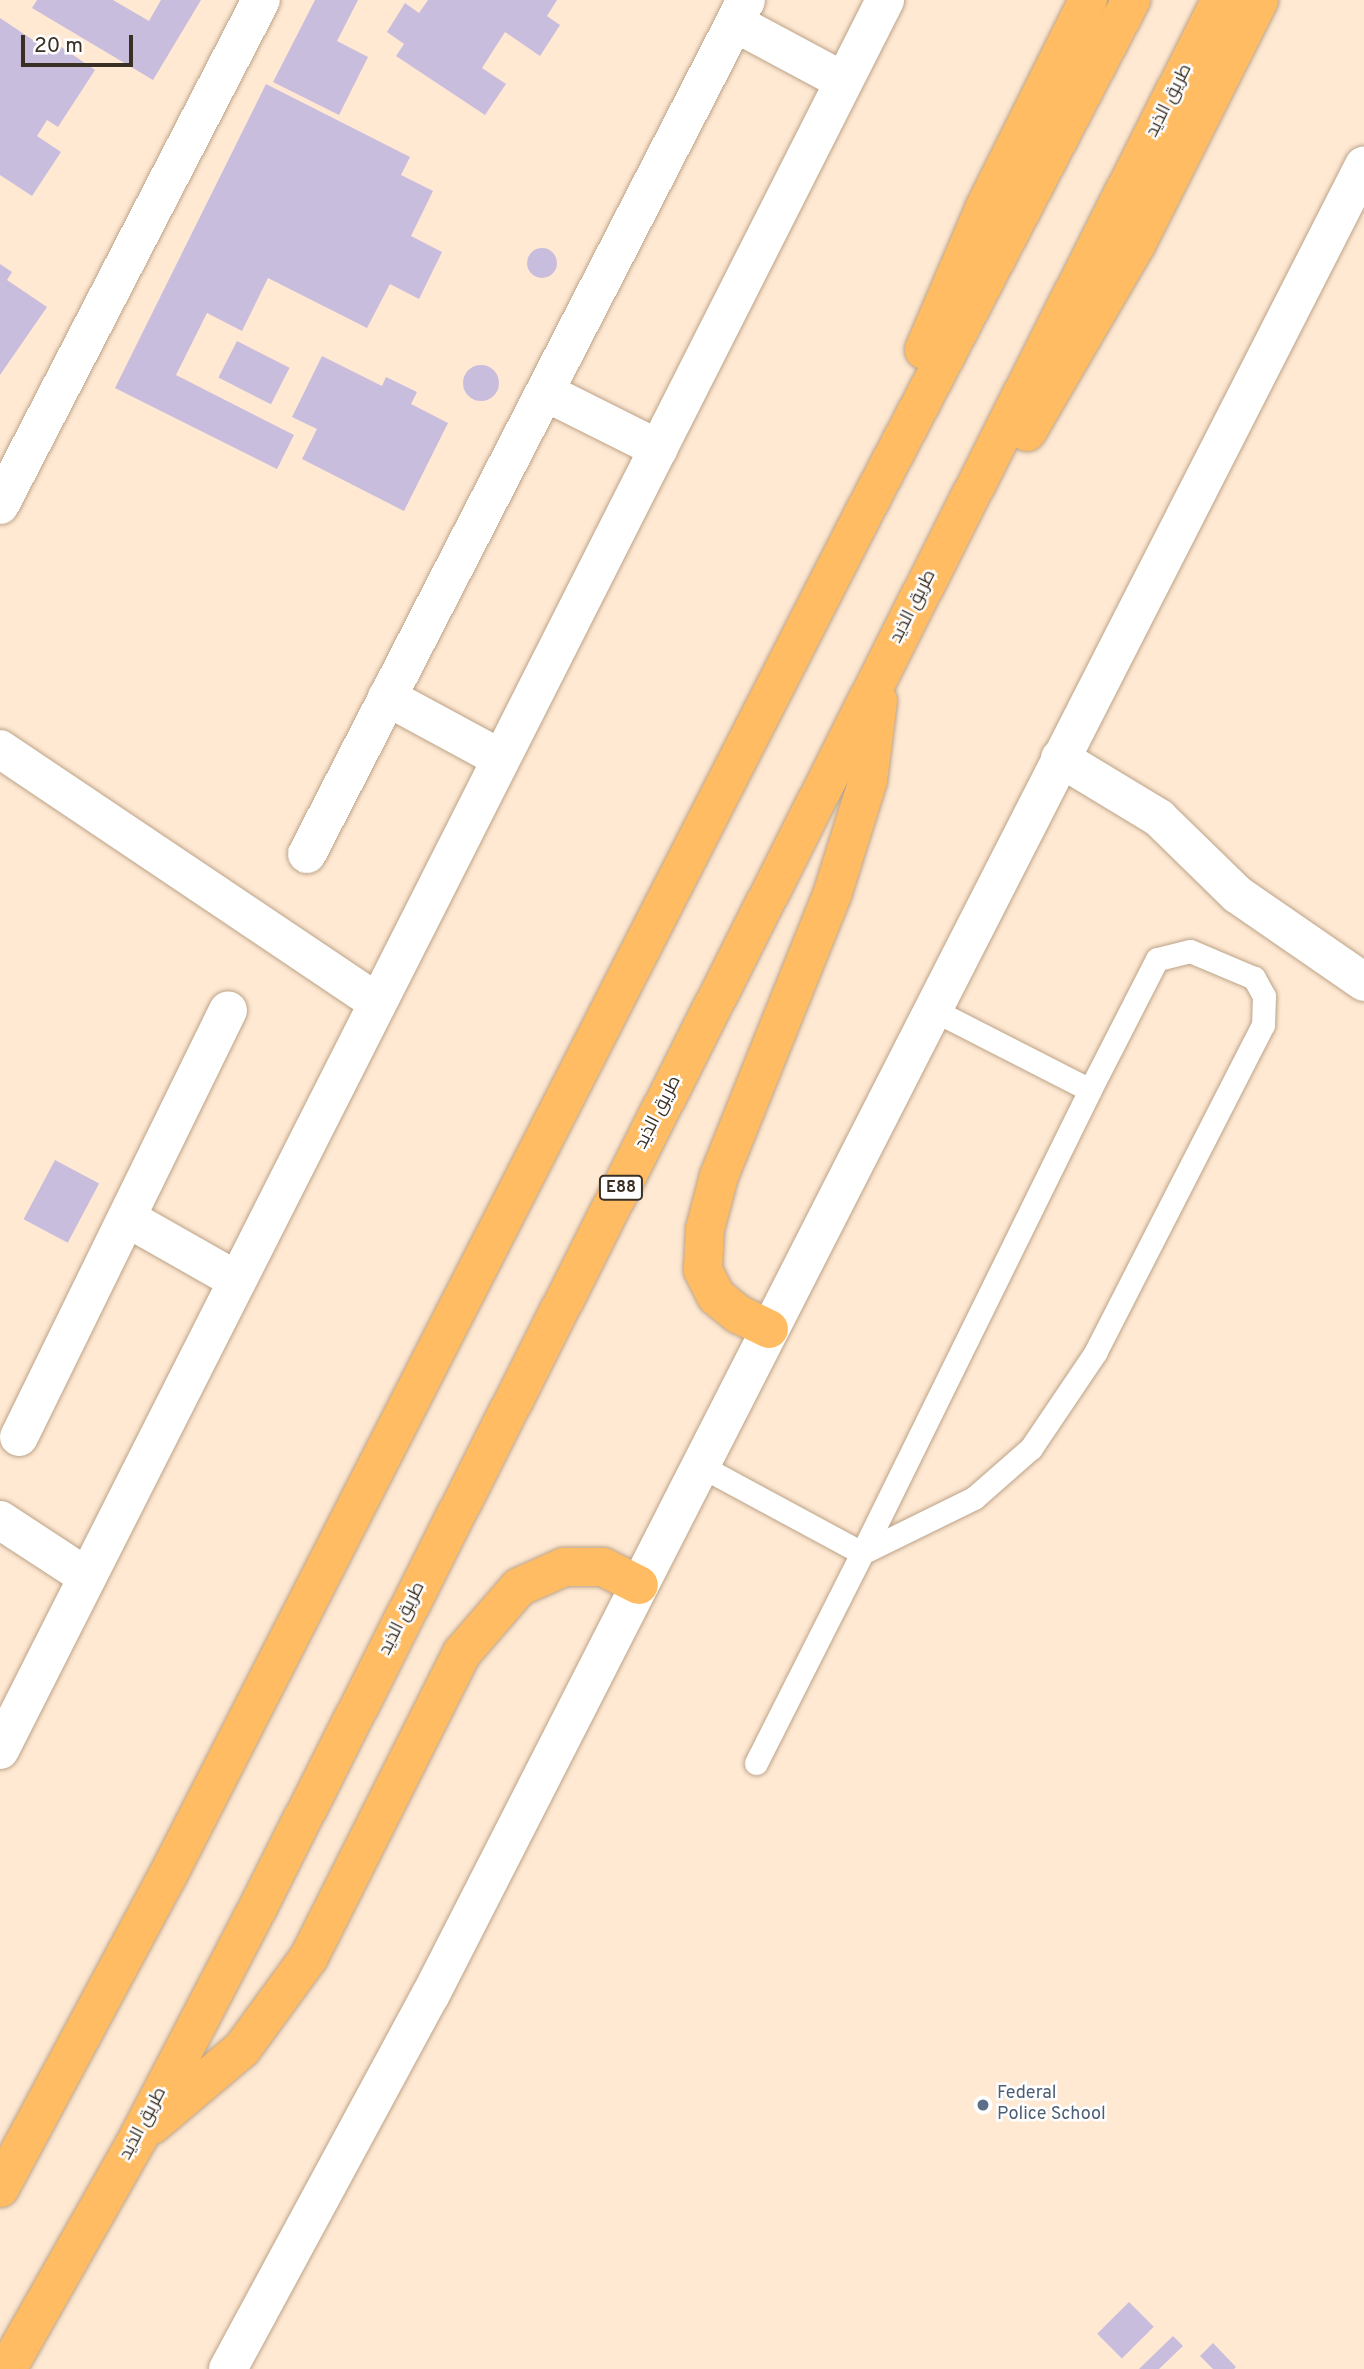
<!DOCTYPE html>
<html>
<head>
<meta charset="utf-8">
<style>
  body { margin:0 }
  #map { position:relative; width:1364px; height:2369px; overflow:hidden; background:#ffe9d3; font-family:Overpass,Cairo,sans-serif }
  div>[style] { position:absolute }
  [style*='--x'] { left:calc(var(--x)*1px); top:calc(var(--y)*1px); width:calc(var(--w)*1px); rotate:calc(var(--a)*1deg) }
  .building>* { inset:0; background:#c9bddd; transform-origin:0 0 }
  .round { border-radius:50% }
  .roads { filter:drop-shadow(0 0 2px #bca388) drop-shadow(0 0 2px #bca388) }
  .lane>* { height:23px; margin:-11.5px; padding:0 11.5px; transform-origin:11.5px; border-radius:11.5px; background:#fff }
  .street>* { height:38px; margin:-19px; padding:0 19px; transform-origin:19px; border-radius:19px; background:#fff }
  .highway>* { height:38px; margin:-19px; padding:0 19px; transform-origin:19px; border-radius:19px; background:#ffbc62 }
  .dots>* { width:19px; height:19px; translate:-50% -50%; box-sizing:border-box; border:4px solid #fff; border-radius:50% }
  span { translate:-50% -50%; white-space:nowrap; text-align:center; line-height:1.15; -webkit-text-stroke:5px #fff; paint-order:stroke }
  .shield-label span { padding:2px 5px; background:#fff; border:2px solid; border-radius:5px; -webkit-text-stroke-width:0 }
  .shield-label { font-size:16px; color:#392f24; font-weight:700 }
  .street-label { font-size:18px; color:#392f24 }
  .service-label { font-size:18px; color:#4e5e75 }
  .left { translate:0 -50%; text-align:left }
  .scale { position:absolute; left:21px; top:35px; width:112px; height:32px; box-sizing:border-box; border:4px solid #392f24; border-top:0; padding-left:9px; font-size:21px; line-height:24px; white-space:nowrap; color:#392f24; -webkit-text-stroke:5px #fff; paint-order:stroke }
</style>
</head>
<body>
<div id="map">
  <div class="building">
    <div style="clip-path:polygon(37px 0,113px 0,149px 21px,161px 0,201px 0,153px 80px,32px 8px)"></div>
    <div style="clip-path:polygon(315px 0,358px 0,337px 41px,368px 57px,339px 115px,273px 82px)"></div>
    <div style="clip-path:polygon(428px 0,557px 0,547px 16px,560px 25px,540px 56px,505px 32px,482px 68px,506px 84px,485px 115px,396px 56px,404px 44px,387px 32px,405px 3px,419px 13px)"></div>
    <div style="clip-path:polygon(0 18px,51px 52px,57px 44px,95px 70px,58px 127px,47px 120px,37px 136px,61px 152px,32px 196px,0 175px)"></div>
    <div style="clip-path:polygon(266px 84px,410px 157px,401px 175px,433px 191px,411px 236px,442px 252px,419px 299px,390px 284px,367px 328px,268px 278px,242px 331px,207px 313px,176px 375px,294px 435px,277px 469px,115px 388px)"></div>
    <div class="round" style="left:527px;top:248px;width:30px;height:30px"></div>
    <div style="clip-path:polygon(0 264px,12px 272px,7px 280px,47px 307px,0 375px)"></div>
    <div style="left:237px;top:341px;width:59px;height:41px;rotate:27deg"></div>
    <div style="clip-path:polygon(322px 356px,382px 386px,386px 377px,417px 392px,411px 404px,448px 423px,404px 511px,302px 459px,317px 429px,292px 417px)"></div>
    <div class="round" style="left:463px;top:365px;width:36px;height:36px"></div>
    <div style="left:55px;top:1160px;width:50px;height:67px;rotate:28deg"></div>
    <div style="left:1129px;top:2302px;width:35px;height:45px;rotate:45deg"></div>
    <div style="clip-path:polygon(1173px 2336px,1183px 2346px,1159px 2369px,1139px 2369px)"></div>
    <div style="clip-path:polygon(1213px 2343px,1236px 2367px,1234px 2369px,1213px 2369px,1200px 2356px)"></div>
  </div>
  <div class="roads">
    <div class="lane">
      <div style="--x:701;--y:1466;--w:183;--a:28.4"></div>
      <div style="--x:862;--y:1553;--w:516;--a:-63.78"></div>
      <div style="--x:1090;--y:1090;--w:178;--a:-152.9"></div>
      <div style="--x:756;--y:1763;--w:235;--a:-63.2"></div>
      <div style="--x:862;--y:1553;--w:125;--a:-26.2"></div>
      <div style="--x:974;--y:1498;--w:76;--a:-41.3"></div>
      <div style="--x:1031;--y:1448;--w:115;--a:-56"></div>
      <div style="--x:1095;--y:1353;--w:369;--a:-62.9"></div>
      <div style="--x:1263;--y:1025;--w:29;--a:-88"></div>
      <div style="--x:1264;--y:996;--w:21;--a:-119"></div>
      <div style="--x:1254;--y:978;--w:69;--a:-157.1"></div>
      <div style="--x:1190;--y:951;--w:34;--a:166"></div>
      <div style="--x:1157;--y:959;--w:147;--a:117.1"></div>
    </div>
    <div class="street">
      <div style="--x:735;--y:23;--w:123;--a:28.2"></div>
      <div style="--x:545;--y:392;--w:127;--a:26.6"></div>
      <div style="--x:0;--y:505;--w:568;--a:-62.67"></div>
      <div style="--x:387;--y:697;--w:128;--a:28.4"></div>
      <div style="--x:0;--y:749;--w:454;--a:33.9"></div>
      <div style="--x:1060;--y:758;--w:116;--a:31.2"></div>
      <div style="--x:1159;--y:818;--w:110;--a:44.3"></div>
      <div style="--x:1238;--y:895;--w:153;--a:34.6"></div>
      <div style="--x:307;--y:854;--w:960;--a:-62.79"></div>
      <div style="--x:127;--y:1218;--w:125;--a:29.6"></div>
      <div style="--x:19;--y:1437;--w:475;--a:-63.9"></div>
      <div style="--x:0;--y:1520;--w:104;--a:33.2"></div>
      <div style="--x:0;--y:1750;--w:1961;--a:-63.17"></div>
      <div style="--x:228;--y:2369;--w:424;--a:-61.6"></div>
      <div style="--x:430;--y:1996;--w:2055;--a:-62.97"></div>
    </div>
    <div class="highway">
      <div style="--x:924;--y:350;--w:155;--a:-66.9"></div>
      <div style="--x:985;--y:207;--w:231;--a:-63.5"></div>
      <div style="--x:1027;--y:432;--w:216;--a:-59.8"></div>
      <div style="--x:1136;--y:245;--w:274;--a:-63.3"></div>
      <div style="--x:769;--y:1329;--w:34;--a:-154"></div>
      <div style="--x:738;--y:1314;--w:28;--a:-141"></div>
      <div style="--x:716;--y:1296;--w:29;--a:-117"></div>
      <div style="--x:703;--y:1270;--w:41;--a:-87.2"></div>
      <div style="--x:705;--y:1229;--w:55;--a:-75.2"></div>
      <div style="--x:719;--y:1176;--w:306;--a:-68.1"></div>
      <div style="--x:833;--y:892;--w:117;--a:-72.6"></div>
      <div style="--x:868;--y:780;--w:80;--a:-82.8"></div>
      <div style="--x:152;--y:2125;--w:118;--a:-40.2"></div>
      <div style="--x:242;--y:2049;--w:114;--a:-53.9"></div>
      <div style="--x:309;--y:1957;--w:340;--a:-63.3"></div>
      <div style="--x:462;--y:1653;--w:87;--a:-49.2"></div>
      <div style="--x:519;--y:1587;--w:49;--a:-24"></div>
      <div style="--x:564;--y:1567;--w:39;--a:0"></div>
      <div style="--x:603;--y:1567;--w:40;--a:26.6"></div>
      <div style="--x:0;--y:2188;--w:353;--a:-61.8"></div>
      <div style="--x:167;--y:1877;--w:1513;--a:-62.94"></div>
      <div style="--x:855;--y:530;--w:598;--a:-62.49"></div>
      <div style="--x:7;--y:2369;--w:266;--a:-60.4"></div>
      <div style="--x:138;--y:2138;--w:247;--a:-62.5"></div>
      <div style="--x:252;--y:1919;--w:2150;--a:-63.21"></div>
    </div>
  </div>
  <div class="dots">
    <div style="left:983px;top:2105px;background:#5c6f8a"></div>
  </div>
  <div class="shield-label">
    <span style="left:621px;top:1188px">E88</span>
  </div>
  <div class="street-label">
    <span style="left:1170px;top:101px;rotate:-63deg">طريق الذيد</span>
    <span style="left:914px;top:607px;rotate:-63deg">طريق الذيد</span>
    <span style="left:659px;top:1113px;rotate:-63deg">طريق الذيد</span>
    <span style="left:403px;top:1619px;rotate:-63deg">طريق الذيد</span>
    <span style="left:144px;top:2124px;rotate:-62deg">طريق الذيد</span>
  </div>
  <div class="service-label">
    <span class="left" style="left:997px;top:2105px">Federal<br>Police School</span>
  </div>
  <div class="scale">20 m</div>
</div>
</body>
</html>
